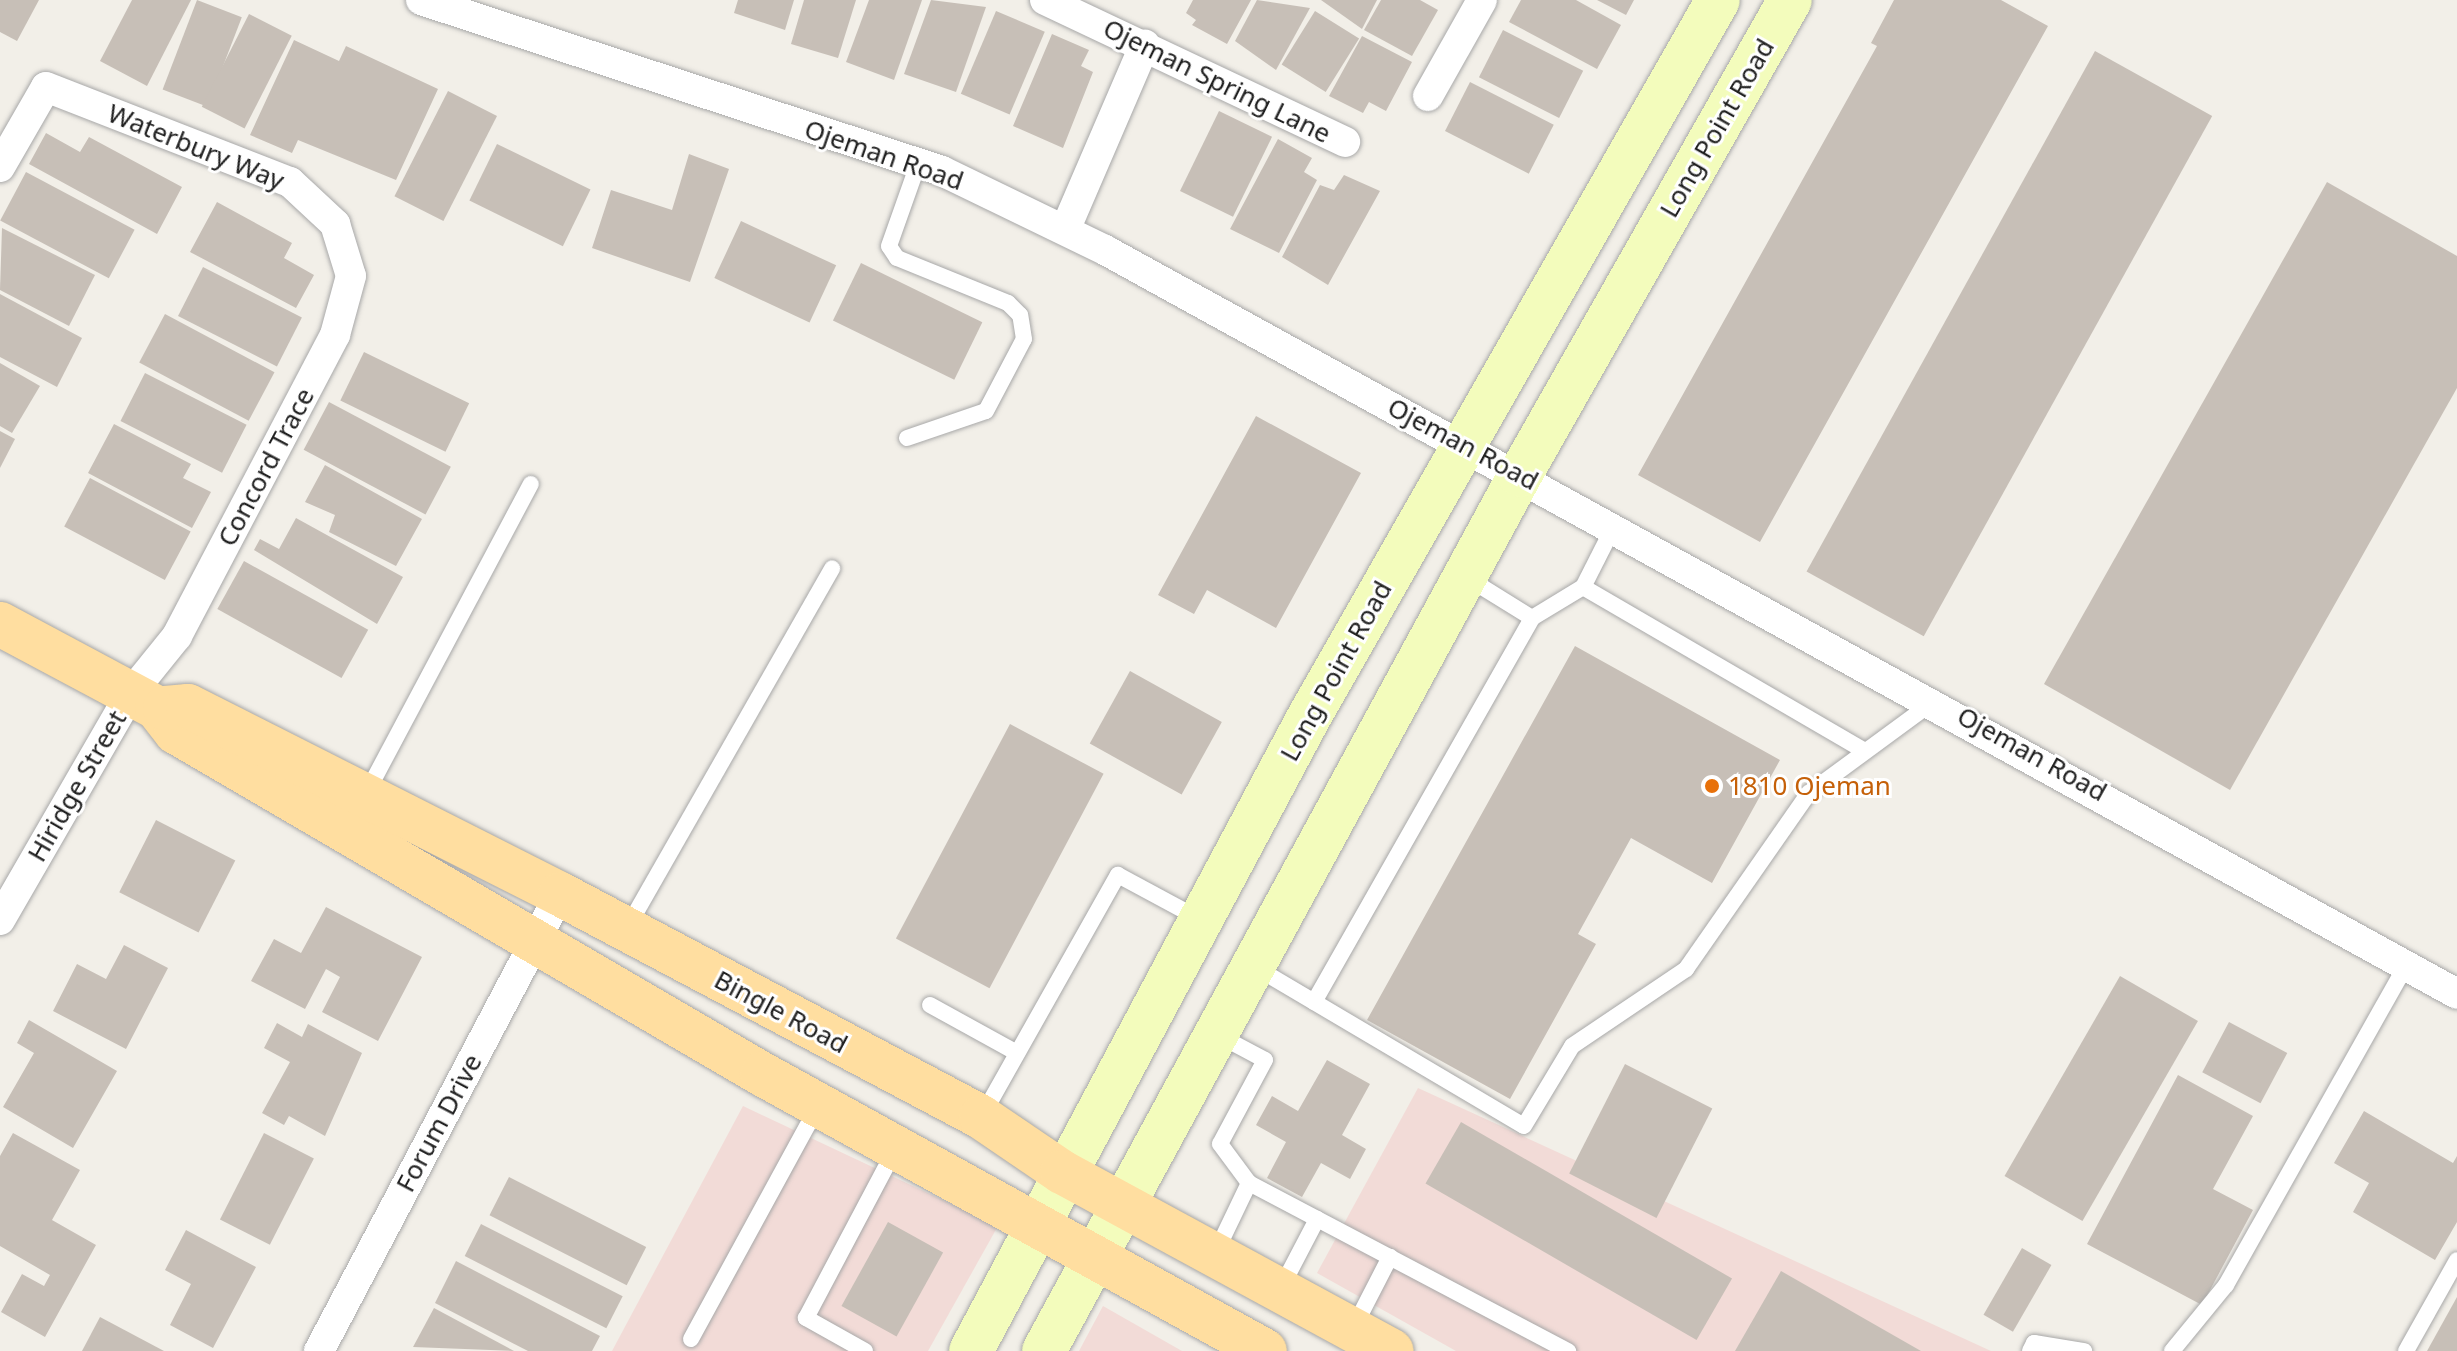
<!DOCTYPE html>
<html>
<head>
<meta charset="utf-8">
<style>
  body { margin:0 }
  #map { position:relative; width:2457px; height:1351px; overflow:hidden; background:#f2efe8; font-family:"Noto Sans",sans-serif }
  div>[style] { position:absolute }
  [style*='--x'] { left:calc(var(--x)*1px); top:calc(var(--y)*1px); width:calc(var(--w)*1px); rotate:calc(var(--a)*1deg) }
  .commercial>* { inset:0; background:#f2dbd7 }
  .building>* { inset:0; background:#c7bfb7; transform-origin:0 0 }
  .roads { filter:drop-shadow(0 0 2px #a8a8a8) drop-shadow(0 0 2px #a8a8a8) }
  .lane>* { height:16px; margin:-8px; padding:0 8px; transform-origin:8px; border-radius:8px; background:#fff }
  .street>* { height:30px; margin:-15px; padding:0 15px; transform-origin:15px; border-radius:15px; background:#fff }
  .secondary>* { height:44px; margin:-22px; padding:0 22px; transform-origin:22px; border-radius:22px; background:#f3fcbc }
  .primary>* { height:44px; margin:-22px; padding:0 22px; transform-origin:22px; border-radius:22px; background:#ffdea0 }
  .dots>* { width:22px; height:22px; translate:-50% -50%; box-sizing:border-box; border:4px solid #fff; border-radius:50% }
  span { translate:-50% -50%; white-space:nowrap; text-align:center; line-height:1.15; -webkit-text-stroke:6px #fff; paint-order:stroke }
  .street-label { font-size:26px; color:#212121 }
  .food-label { font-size:26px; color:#c56008 }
  .left { translate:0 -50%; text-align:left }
</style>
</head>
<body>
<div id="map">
  <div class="commercial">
    <div style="clip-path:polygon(1418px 1088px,1991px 1351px,1456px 1351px,1317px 1273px)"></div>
    <div style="clip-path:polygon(743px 1106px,998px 1226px,928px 1351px,612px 1351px)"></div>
    <div style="clip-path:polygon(1103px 1306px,1182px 1351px,1079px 1351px)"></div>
  </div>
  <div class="building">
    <div style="clip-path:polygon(0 0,39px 0,17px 41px,0 32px)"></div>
    <div style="clip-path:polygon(132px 0,191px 0,147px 86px,100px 61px)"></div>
    <div style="left:197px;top:0;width:48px;height:96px;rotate:21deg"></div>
    <div style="clip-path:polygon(738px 0,794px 0,785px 30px,734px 13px)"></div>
    <div style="clip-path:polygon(804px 0,856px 0,838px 58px,791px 44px)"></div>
    <div style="clip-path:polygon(869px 0,922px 0,894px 80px,846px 62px)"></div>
    <div style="clip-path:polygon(931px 0,986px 7px,956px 92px,904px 74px)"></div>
    <div style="clip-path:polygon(1193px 0,1251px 0,1227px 44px,1192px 25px,1196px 20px,1186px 13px)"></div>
    <div style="clip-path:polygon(1257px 0,1310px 8px,1276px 70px,1235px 41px)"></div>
    <div style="clip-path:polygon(1321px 0,1377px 0,1362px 29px)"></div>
    <div style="clip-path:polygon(1381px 0,1420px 0,1438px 10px,1412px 56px,1364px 30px)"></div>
    <div style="clip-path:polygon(1521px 0,1576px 0,1621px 25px,1597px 69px,1509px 22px)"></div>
    <div style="clip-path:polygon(1597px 0,1634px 0,1626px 15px)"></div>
    <div style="clip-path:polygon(1894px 0,2001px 0,2048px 26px,1760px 542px,1638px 475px,1877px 46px,1871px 43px)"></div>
    <div style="left:996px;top:11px;width:53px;height:90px;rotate:23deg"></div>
    <div style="left:1315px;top:11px;width:52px;height:63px;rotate:32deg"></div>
    <div style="left:249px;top:14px;width:48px;height:104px;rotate:27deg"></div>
    <div style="left:1503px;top:30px;width:90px;height:53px;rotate:27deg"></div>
    <div style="clip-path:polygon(1052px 34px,1089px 50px,1081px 66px,1093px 72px,1063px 148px,1013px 126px)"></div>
    <div style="clip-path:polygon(1362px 36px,1412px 62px,1386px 111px,1369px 102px,1363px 113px,1329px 96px)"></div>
    <div style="clip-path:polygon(294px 40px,339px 61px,346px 46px,438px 89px,396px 180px,298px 140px,292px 153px,250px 135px)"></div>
    <div style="left:2095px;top:51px;width:134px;height:595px;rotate:29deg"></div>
    <div style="left:1470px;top:82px;width:94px;height:55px;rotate:27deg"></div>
    <div style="left:448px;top:91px;width:55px;height:118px;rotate:27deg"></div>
    <div style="left:1219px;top:111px;width:59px;height:89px;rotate:26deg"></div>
    <div style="clip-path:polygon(46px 133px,80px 152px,89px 137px,182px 187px,157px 234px,29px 164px)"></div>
    <div style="clip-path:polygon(1278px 139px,1312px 158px,1304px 172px,1317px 180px,1279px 253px,1230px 229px)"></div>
    <div style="left:497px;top:144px;width:104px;height:63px;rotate:26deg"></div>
    <div style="clip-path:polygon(689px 154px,729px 169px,690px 282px,592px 248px,611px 190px,672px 210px)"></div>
    <div style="left:26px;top:172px;width:123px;height:55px;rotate:28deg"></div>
    <div style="clip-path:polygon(1344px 175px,1380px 191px,1328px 285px,1282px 257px,1320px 185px,1334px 190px)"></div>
    <div style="clip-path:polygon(2327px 182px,2457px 256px,2457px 388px,2230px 790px,2044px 684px)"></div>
    <div style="clip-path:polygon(217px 202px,292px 243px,284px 258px,314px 275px,296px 308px,190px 252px)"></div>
    <div style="left:741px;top:221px;width:105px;height:63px;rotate:25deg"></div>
    <div style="clip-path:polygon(2px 228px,95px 275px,69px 326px,0 290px)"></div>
    <div style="left:861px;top:263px;width:135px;height:64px;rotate:26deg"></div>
    <div style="left:203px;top:267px;width:111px;height:55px;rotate:27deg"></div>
    <div style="clip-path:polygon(0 294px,82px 338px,57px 387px,0 357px)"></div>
    <div style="left:165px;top:314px;width:124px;height:55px;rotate:28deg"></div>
    <div style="left:364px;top:352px;width:117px;height:54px;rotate:26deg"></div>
    <div style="clip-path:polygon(0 363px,40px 386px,12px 433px,0 426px)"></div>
    <div style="left:145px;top:373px;width:114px;height:54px;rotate:27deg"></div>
    <div style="left:329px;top:402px;width:138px;height:54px;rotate:28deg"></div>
    <div style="clip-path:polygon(1256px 416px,1361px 473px,1276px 628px,1207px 590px,1194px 614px,1158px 595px)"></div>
    <div style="clip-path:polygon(114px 424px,191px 464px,183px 478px,211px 492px,192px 528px,88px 473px)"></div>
    <div style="clip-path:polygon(0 431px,15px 439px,0 468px)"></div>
    <div style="clip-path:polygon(325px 465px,422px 519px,396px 566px,329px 532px,335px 515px,305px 502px)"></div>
    <div style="left:90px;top:478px;width:114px;height:55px;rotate:28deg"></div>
    <div style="clip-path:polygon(296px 518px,403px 577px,377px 624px,254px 550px,260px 539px,279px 549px)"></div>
    <div style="left:244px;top:561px;width:142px;height:55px;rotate:29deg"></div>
    <div style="clip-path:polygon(1575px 646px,1780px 760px,1712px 883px,1631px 838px,1578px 934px,1596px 944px,1510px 1099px,1367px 1020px)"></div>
    <div style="left:1130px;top:671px;width:105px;height:83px;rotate:29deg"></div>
    <div style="left:1010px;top:724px;width:106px;height:243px;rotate:28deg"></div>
    <div style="left:156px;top:820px;width:89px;height:81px;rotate:27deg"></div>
    <div style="clip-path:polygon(326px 907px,422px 957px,378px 1041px,322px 1012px,340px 977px,326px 969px,305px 1009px,251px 981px,274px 939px,301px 953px)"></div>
    <div style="clip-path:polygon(124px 945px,168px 968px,126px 1049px,53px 1011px,77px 964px,106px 979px)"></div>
    <div style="left:2120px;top:976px;width:90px;height:231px;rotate:30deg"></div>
    <div style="clip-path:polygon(29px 1020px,117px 1071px,73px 1148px,3px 1107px,34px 1053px,17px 1043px)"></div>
    <div style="left:2229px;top:1022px;width:66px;height:57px;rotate:28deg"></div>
    <div style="clip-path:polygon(277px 1023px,302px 1037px,308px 1024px,362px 1053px,325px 1136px,289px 1116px,284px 1125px,262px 1113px,290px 1062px,264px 1048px)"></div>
    <div style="clip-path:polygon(1327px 1060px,1370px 1084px,1342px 1135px,1366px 1149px,1350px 1179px,1321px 1163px,1302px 1197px,1267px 1178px,1286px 1142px,1256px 1125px,1272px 1096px,1298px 1111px)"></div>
    <div style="left:1625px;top:1064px;width:98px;height:123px;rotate:27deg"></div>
    <div style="clip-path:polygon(2178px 1075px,2253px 1116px,2213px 1189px,2253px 1210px,2202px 1305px,2087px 1244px)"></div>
    <div style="clip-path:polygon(2364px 1111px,2453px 1163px,2457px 1156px,2457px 1222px,2435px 1260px,2353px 1212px,2369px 1183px,2334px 1163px)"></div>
    <div style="left:1461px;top:1122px;width:313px;height:71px;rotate:30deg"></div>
    <div style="clip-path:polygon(13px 1133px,80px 1170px,52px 1220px,96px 1245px,45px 1337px,1px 1312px,22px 1274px,44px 1286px,50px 1275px,0 1246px,0 1156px)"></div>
    <div style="left:264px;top:1133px;width:56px;height:97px;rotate:27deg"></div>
    <div style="left:509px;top:1177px;width:154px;height:43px;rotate:27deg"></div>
    <div style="left:888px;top:1222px;width:63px;height:96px;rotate:29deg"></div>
    <div style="left:481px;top:1224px;width:159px;height:36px;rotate:27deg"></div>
    <div style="clip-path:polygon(186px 1230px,256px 1267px,213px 1348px,170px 1325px,191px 1284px,165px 1270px)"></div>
    <div style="left:2022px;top:1248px;width:34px;height:77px;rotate:30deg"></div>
    <div style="clip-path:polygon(456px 1261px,600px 1336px,592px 1351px,528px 1351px,435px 1303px)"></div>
    <div style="clip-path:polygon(1781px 1271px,1921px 1351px,1735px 1351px)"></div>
    <div style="clip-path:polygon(2457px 1297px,2457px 1351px,2427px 1351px)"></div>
    <div style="clip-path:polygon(434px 1308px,514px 1351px,413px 1347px)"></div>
    <div style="clip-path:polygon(100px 1317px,164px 1351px,82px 1351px)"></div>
  </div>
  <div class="roads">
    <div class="lane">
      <div style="--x:907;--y:438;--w:83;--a:-18.9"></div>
      <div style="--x:986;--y:411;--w:81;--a:-62.2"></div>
      <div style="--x:1024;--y:339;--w:24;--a:-99"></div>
      <div style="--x:1020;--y:315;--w:17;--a:-135"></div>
      <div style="--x:1008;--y:303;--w:120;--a:-157.9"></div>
      <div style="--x:897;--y:258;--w:14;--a:-124"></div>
      <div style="--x:889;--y:246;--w:87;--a:-70.5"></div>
      <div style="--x:1614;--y:526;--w:68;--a:116.9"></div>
      <div style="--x:1583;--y:587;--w:326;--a:30.2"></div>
      <div style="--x:1532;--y:618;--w:60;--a:-31.3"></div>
      <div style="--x:366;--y:794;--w:351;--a:-62"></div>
      <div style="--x:627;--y:928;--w:414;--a:-60.3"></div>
      <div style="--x:1255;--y:967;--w:312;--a:30.6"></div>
      <div style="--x:1524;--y:1126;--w:93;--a:-59"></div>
      <div style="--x:1572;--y:1046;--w:138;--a:-34"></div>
      <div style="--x:1686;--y:969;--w:215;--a:-55.1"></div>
      <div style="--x:1809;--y:793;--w:154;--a:-36.3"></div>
      <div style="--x:1314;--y:1002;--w:442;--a:-60.4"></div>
      <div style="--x:1532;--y:618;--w:78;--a:-148.2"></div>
      <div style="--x:930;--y:1005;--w:99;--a:28.9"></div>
      <div style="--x:1218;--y:1035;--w:53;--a:28"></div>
      <div style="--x:1265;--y:1060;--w:95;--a:118.2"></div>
      <div style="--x:1220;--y:1144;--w:49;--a:53.4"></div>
      <div style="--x:1249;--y:1183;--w:361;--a:27.8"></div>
      <div style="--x:982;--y:1116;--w:277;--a:-60.6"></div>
      <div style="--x:1118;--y:875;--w:91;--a:28.3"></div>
      <div style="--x:1215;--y:1254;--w:79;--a:-64.4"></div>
      <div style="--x:1281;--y:1288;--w:78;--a:-62.4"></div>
      <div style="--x:1354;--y:1327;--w:79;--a:-62.8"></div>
      <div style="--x:691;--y:1339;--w:265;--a:-61.4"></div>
      <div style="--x:865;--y:1351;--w:68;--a:-150.8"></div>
      <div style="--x:806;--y:1318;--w:192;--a:-62.1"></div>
      <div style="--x:2030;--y:1351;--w:9;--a:-63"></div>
      <div style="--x:2034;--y:1343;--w:51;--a:9.1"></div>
      <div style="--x:2172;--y:1351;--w:85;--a:-50.7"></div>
      <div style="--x:2226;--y:1285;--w:367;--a:-60.6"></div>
      <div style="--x:2406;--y:1351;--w:104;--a:-60.7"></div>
    </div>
    <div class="street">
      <div style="--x:421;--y:0;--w:548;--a:18.17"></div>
      <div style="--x:942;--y:171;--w:181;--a:25.9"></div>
      <div style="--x:1105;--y:250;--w:1543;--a:28.82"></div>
      <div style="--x:1045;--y:0;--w:332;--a:25.3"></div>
      <div style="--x:1428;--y:96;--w:110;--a:-60.6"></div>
      <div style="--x:0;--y:167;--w:92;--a:-60.1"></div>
      <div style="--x:46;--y:87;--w:262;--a:21.3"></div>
      <div style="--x:290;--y:182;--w:62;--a:43"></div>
      <div style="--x:335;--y:224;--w:54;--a:72.9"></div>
      <div style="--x:351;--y:276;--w:61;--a:105.2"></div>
      <div style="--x:335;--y:335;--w:340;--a:117.7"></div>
      <div style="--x:177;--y:636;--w:73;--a:128.9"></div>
      <div style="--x:131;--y:693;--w:262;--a:120"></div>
      <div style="--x:1065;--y:230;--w:202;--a:-66.7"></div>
      <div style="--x:319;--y:1351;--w:517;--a:-62.19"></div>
    </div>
    <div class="secondary">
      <div style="--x:971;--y:1351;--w:718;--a:-61.94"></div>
      <div style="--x:1309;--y:717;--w:825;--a:-60.3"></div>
      <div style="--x:1044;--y:1351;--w:997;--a:-61.48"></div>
      <div style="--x:1520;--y:475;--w:546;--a:-60.39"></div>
    </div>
    <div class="primary">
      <div style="--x:0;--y:624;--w:178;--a:28.1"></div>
      <div style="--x:157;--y:708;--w:31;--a:52"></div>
      <div style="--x:176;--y:732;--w:678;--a:30.27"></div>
      <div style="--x:762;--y:1074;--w:574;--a:28.84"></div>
      <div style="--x:165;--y:708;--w:23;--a:-5"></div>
      <div style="--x:188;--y:706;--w:417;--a:26.8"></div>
      <div style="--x:560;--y:894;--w:476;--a:27.9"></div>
      <div style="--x:981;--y:1117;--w:98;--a:34.2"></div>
      <div style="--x:1062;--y:1172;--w:375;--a:28.5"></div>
    </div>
  </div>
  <div class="dots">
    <div style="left:1712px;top:786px;background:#e8710a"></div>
  </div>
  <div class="street-label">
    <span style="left:1217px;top:81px;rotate:26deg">Ojeman Spring Lane</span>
    <span style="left:1717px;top:128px;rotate:-60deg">Long Point Road</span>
    <span style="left:196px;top:147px;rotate:22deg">Waterbury Way</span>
    <span style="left:884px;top:155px;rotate:19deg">Ojeman Road</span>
    <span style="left:1463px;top:444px;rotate:28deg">Ojeman Road</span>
    <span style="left:266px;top:467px;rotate:-62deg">Concord Trace</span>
    <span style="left:1336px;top:671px;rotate:-61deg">Long Point Road</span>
    <span style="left:2032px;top:754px;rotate:29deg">Ojeman Road</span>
    <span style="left:77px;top:786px;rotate:-60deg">Hiridge Street</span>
    <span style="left:781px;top:1012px;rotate:28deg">Bingle Road</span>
    <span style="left:439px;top:1123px;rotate:-62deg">Forum Drive</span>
  </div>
  <div class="food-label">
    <span class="left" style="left:1728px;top:786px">1810 Ojeman</span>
  </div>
</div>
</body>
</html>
